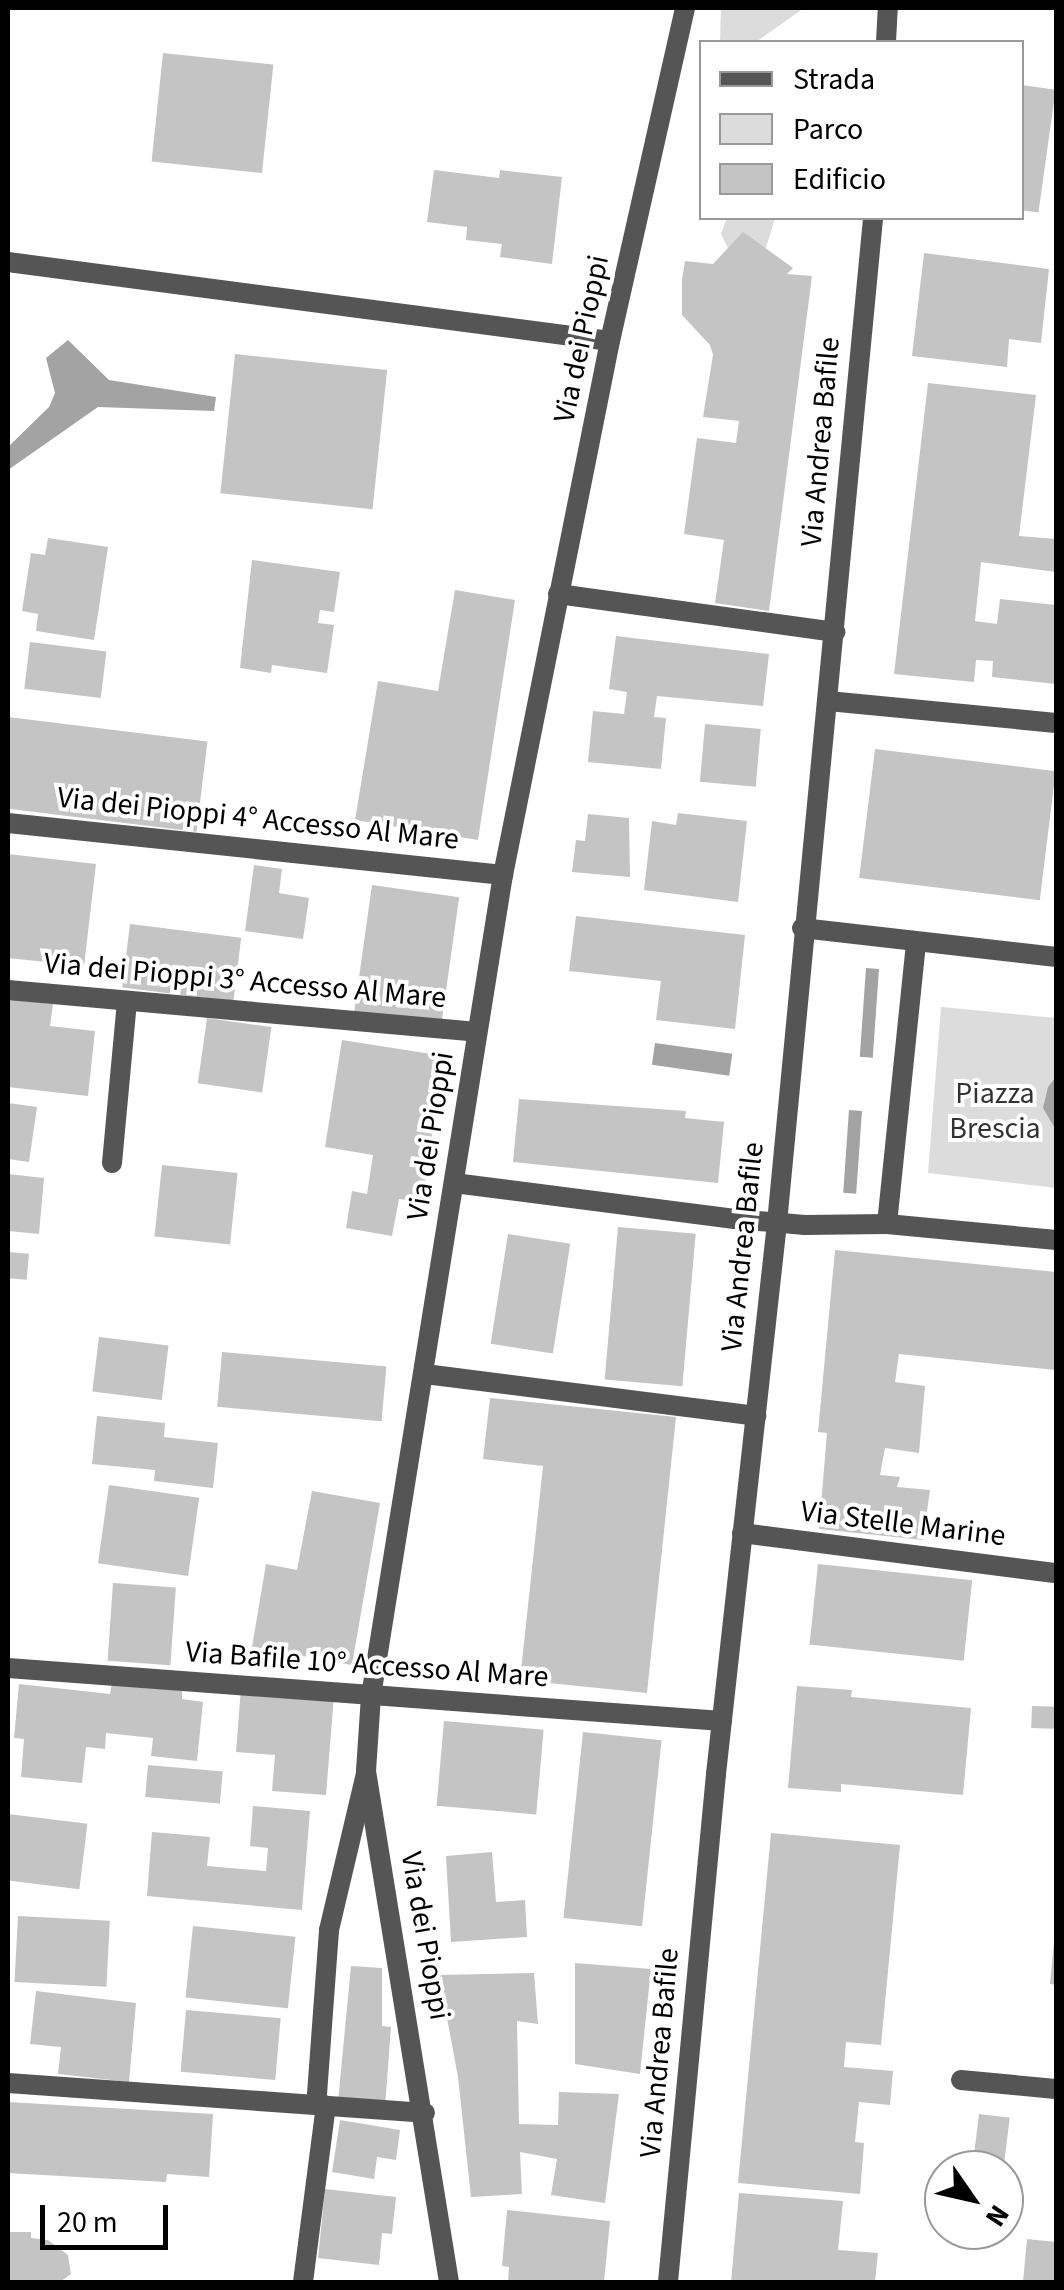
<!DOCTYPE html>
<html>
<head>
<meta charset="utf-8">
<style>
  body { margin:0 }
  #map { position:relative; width:1064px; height:2290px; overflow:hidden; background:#fff; font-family:"Source Sans 3",sans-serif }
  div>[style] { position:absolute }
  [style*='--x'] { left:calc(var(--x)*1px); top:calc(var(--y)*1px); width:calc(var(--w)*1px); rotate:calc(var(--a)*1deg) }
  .green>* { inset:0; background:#dcdcdc }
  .water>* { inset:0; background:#a3a3a3; transform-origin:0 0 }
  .building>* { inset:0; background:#c4c4c4; transform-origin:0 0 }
  .lane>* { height:20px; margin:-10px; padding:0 10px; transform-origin:10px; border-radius:10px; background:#555 }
  .street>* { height:20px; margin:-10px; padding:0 10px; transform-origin:10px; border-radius:10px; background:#555 }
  span { translate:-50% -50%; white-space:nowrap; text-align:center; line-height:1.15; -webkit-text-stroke:8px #fff; paint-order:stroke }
  .street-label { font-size:30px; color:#000 }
  .park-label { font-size:30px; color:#333 }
  .frame { position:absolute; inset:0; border:10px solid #000; pointer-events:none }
  .legend { position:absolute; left:699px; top:40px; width:325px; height:180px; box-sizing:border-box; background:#fff; border:2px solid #999; margin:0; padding:12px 18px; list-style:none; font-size:30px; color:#000 }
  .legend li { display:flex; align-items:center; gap:20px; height:50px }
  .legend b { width:50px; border:2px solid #999 }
  .north { position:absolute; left:924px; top:2150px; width:100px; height:100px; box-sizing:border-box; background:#fff; border:2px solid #999; border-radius:50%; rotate:124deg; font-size:28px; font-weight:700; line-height:40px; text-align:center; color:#000 }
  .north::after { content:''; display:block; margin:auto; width:35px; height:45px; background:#000; clip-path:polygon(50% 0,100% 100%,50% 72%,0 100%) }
  .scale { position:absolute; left:40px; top:2205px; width:128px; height:45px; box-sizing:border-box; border:5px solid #000; border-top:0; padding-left:12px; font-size:30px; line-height:35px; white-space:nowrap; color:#000; -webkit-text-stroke:8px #fff; paint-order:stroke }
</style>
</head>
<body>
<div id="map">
  <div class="green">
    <div style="clip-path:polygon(721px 8px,804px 8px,756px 42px,720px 42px)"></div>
    <div style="clip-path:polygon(727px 218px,775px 218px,766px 248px,761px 253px,729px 250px,721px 234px)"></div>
    <div style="clip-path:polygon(941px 1007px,1056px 1018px,1056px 1188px,928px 1173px)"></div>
  </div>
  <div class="water">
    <div style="clip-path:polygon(68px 340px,109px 380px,216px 397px,214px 411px,98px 407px,8px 470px,8px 447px,49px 407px,55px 393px,46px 358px)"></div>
    <div style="left:866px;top:968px;width:13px;height:89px;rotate:4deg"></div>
    <div style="left:655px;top:1043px;width:78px;height:22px;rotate:8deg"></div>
    <div style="clip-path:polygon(1056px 1077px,1056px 1130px,1043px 1108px,1048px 1087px)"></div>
    <div style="left:849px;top:1110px;width:13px;height:83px;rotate:4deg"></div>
  </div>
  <div class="building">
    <div style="left:163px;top:53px;width:111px;height:109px;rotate:6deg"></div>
    <div style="left:1022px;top:85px;width:34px;height:124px;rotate:8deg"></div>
    <div style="clip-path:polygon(434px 170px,499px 178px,500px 170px,562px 177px,552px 264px,500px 257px,502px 244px,466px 240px,467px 227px,427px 222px)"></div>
    <div style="clip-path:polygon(743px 232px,793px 268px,787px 274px,812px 276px,769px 611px,715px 603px,724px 540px,684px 534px,697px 438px,736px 443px,739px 421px,703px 417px,713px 355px,710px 345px,682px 315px,682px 279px,685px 261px,713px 264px)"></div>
    <div style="clip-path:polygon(924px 253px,1049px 269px,1041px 343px,1009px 339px,1007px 367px,912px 356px)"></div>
    <div style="left:235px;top:354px;width:153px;height:140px;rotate:6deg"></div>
    <div style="clip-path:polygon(928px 383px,1036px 395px,1019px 536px,1056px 539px,1056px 572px,981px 562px,975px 621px,997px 624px,1000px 599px,1056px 605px,1056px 684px,992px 677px,993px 661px,976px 660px,974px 682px,894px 674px)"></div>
    <div style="clip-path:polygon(48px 538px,108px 547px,94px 640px,36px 631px,38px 614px,22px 611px,31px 553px,45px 555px)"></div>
    <div style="clip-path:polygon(252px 560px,340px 572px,334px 612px,320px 610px,318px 623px,334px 625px,327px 673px,272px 665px,271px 673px,240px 668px)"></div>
    <div style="clip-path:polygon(455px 590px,515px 600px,478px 840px,355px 820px,378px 681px,438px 691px)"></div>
    <div style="clip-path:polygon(616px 636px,769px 654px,763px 706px,657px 696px,654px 717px,666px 718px,661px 769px,588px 762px,593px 711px,624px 714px,627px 692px,609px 689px)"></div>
    <div style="left:30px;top:642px;width:77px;height:47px;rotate:7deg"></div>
    <div style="left:8px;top:717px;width:201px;height:91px;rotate:7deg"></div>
    <div style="left:705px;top:724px;width:56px;height:58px;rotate:5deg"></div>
    <div style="left:875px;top:749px;width:182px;height:130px;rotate:7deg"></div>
    <div style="clip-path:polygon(678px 813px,747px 821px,738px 902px,644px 890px,652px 821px,676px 825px)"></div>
    <div style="clip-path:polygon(588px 814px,629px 818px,630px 877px,572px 872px,576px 840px,585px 841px)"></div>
    <div style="clip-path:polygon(8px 854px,96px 864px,84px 966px,8px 958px)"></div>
    <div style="clip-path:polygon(254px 865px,282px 869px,279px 893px,309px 898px,303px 939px,245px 931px)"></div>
    <div style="left:372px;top:885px;width:88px;height:129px;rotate:8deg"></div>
    <div style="clip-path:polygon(576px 916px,745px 935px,735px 1029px,656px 1020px,661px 981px,569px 971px)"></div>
    <div style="left:130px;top:924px;width:112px;height:64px;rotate:7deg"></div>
    <div style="clip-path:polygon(8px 999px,53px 1004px,50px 1026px,95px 1031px,88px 1096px,8px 1087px)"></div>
    <div style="left:207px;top:1018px;width:65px;height:66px;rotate:8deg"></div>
    <div style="clip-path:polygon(342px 1040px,444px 1056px,422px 1202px,399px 1199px,392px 1236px,346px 1228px,352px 1191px,367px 1194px,373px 1155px,325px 1147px)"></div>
    <div style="clip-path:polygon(519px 1099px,686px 1111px,685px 1118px,724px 1122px,718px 1183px,513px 1162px)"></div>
    <div style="clip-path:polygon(8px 1103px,37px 1107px,29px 1162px,8px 1159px)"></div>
    <div style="left:162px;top:1165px;width:76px;height:72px;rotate:6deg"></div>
    <div style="clip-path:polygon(8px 1174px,44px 1178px,39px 1234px,8px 1231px)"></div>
    <div style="left:618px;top:1227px;width:78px;height:153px;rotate:5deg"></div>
    <div style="left:508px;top:1234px;width:63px;height:111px;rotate:9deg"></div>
    <div style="clip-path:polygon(835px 1250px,1056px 1272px,1056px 1370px,899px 1354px,895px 1382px,925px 1386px,919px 1453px,885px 1448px,880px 1475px,900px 1477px,897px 1487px,930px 1490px,923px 1540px,819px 1529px,827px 1433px,818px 1432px)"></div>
    <div style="left:8px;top:1252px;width:21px;height:26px;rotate:5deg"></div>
    <div style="left:99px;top:1337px;width:70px;height:55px;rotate:7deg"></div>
    <div style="left:222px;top:1352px;width:165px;height:55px;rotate:5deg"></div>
    <div style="clip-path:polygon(490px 1398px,676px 1417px,647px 1693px,520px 1680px,543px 1466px,483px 1459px)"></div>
    <div style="clip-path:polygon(97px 1416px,165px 1423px,164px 1437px,218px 1443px,213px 1488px,154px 1481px,155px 1470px,92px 1464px)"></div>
    <div style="left:109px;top:1485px;width:91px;height:79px;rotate:8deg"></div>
    <div style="clip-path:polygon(312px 1491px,380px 1503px,352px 1665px,252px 1647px,266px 1564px,297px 1570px)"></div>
    <div style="left:818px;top:1564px;width:155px;height:81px;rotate:6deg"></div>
    <div style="left:113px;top:1583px;width:63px;height:78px;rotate:4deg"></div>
    <div style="clip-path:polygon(112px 1683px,182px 1691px,182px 1699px,203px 1702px,197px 1761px,151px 1756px,153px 1738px,106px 1733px,105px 1749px,86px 1747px,82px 1783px,21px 1777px,24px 1739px,14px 1738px,19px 1684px,110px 1694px)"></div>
    <div style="clip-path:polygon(797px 1686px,852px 1690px,851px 1697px,971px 1708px,963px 1795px,841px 1784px,841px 1792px,788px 1788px)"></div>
    <div style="clip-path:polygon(241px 1688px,334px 1696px,326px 1795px,272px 1791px,275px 1755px,236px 1752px)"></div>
    <div style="left:1032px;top:1706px;width:24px;height:22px;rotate:2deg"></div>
    <div style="left:444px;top:1721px;width:100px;height:85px;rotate:5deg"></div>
    <div style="left:583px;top:1732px;width:79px;height:187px;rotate:6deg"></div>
    <div style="left:148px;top:1765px;width:75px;height:32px;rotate:5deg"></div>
    <div style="clip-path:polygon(253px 1806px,310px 1811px,302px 1910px,147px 1896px,152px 1832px,210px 1837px,207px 1866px,266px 1871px,268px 1848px,250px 1846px)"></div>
    <div style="left:8px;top:1814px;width:80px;height:66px;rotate:7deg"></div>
    <div style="clip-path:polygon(771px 1833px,900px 1845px,881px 2045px,846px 2042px,844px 2067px,893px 2071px,890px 2105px,859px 2102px,855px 2142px,864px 2143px,860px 2194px,738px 2183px)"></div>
    <div style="clip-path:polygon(492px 1852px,496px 1902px,525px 1900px,527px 1937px,451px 1942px,446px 1856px)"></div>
    <div style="left:18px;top:1916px;width:92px;height:66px;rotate:3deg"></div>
    <div style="left:193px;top:1926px;width:103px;height:72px;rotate:6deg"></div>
    <div style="clip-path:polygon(1054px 1941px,1056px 1942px,1056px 1985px,1050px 1984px)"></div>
    <div style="clip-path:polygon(575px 1963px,651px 1969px,640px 2074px,575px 2064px)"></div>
    <div style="clip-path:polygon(351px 1966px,382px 1968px,382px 2026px,391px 2027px,385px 2107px,338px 2102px)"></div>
    <div style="clip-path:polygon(534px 1973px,538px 2024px,517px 2021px,519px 2124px,558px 2125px,559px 2092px,619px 2094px,605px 2203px,551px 2195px,557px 2159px,520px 2152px,522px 2194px,471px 2197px,458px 2077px,439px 1975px)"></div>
    <div style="clip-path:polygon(36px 1991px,136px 2003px,129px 2082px,58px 2074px,61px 2047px,30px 2044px)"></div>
    <div style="left:186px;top:2010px;width:95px;height:62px;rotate:5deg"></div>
    <div style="clip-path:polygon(8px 2102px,213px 2114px,209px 2177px,167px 2174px,166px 2182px,8px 2173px)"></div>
    <div style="left:979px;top:2114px;width:31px;height:56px;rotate:7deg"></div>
    <div style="clip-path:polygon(340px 2120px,400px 2130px,396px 2160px,377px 2157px,374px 2179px,332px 2172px)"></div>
    <div style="clip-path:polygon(325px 2189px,396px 2197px,392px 2234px,382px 2233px,379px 2265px,318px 2258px)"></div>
    <div style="clip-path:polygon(739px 2193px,843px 2201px,838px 2250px,878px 2253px,875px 2282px,731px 2282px)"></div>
    <div style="clip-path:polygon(507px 2210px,610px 2221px,604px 2282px,508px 2282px,509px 2267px,502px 2266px)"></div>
    <div style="clip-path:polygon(8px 2232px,31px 2232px,31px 2238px,48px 2240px,68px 2255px,71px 2274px,60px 2282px,8px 2282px)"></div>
    <div style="clip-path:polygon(1027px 2239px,1056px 2242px,1056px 2282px,1023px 2282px)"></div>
  </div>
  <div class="lane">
    <div style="--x:558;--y:594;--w:280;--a:7.8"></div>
    <div style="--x:8;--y:823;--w:498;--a:6"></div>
    <div style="--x:8;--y:990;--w:471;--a:5.1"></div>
    <div style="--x:112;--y:1163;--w:163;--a:-84.7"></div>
    <div style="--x:425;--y:1374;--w:334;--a:7.2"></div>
    <div style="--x:8;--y:1668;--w:716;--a:4.25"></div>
    <div style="--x:961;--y:2080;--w:95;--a:5.4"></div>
    <div style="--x:8;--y:2083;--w:418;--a:4.1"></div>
    <div style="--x:317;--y:2094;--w:164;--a:-85.8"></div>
    <div style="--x:329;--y:1930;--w:161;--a:-76.7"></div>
    <div style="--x:303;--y:2282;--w:178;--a:-82.6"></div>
  </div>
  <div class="street">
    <div style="--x:886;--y:42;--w:34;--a:-87"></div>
    <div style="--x:8;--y:262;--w:607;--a:7.48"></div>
    <div style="--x:828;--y:701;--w:229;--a:5.5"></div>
    <div style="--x:802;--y:928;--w:256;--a:6.5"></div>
    <div style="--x:454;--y:1183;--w:283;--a:7.3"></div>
    <div style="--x:735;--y:1219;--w:70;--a:4.9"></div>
    <div style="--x:805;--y:1225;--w:82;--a:-0.7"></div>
    <div style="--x:887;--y:1224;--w:170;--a:5.4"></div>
    <div style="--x:887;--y:1224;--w:283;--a:-84.1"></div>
    <div style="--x:742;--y:1533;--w:317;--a:7.3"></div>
    <div style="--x:449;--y:2282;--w:518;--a:-99.23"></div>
    <div style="--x:366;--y:1771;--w:75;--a:-86.2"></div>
    <div style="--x:371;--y:1696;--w:832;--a:-80.87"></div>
    <div style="--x:503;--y:875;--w:545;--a:-78.67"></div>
    <div style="--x:610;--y:341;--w:341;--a:-77.3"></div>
    <div style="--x:668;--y:2282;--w:510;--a:-84.6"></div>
    <div style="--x:716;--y:1774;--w:554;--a:-83.68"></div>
    <div style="--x:777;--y:1223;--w:1010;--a:-84.54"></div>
  </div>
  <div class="street-label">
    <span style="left:582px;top:339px;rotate:-78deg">Via dei Pioppi</span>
    <span style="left:821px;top:442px;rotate:-85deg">Via Andrea Bafile</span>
    <span style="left:258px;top:819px;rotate:6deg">Via dei Pioppi 4° Accesso Al Mare</span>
    <span style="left:245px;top:981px;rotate:5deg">Via dei Pioppi 3° Accesso Al Mare</span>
    <span style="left:431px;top:1136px;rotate:-81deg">Via dei Pioppi</span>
    <span style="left:743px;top:1247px;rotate:-84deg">Via Andrea Bafile</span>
    <span style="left:903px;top:1524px;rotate:7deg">Via Stelle Marine</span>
    <span style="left:367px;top:1665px;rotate:4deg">Via Bafile 10° Accesso Al Mare</span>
    <span style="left:425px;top:1936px;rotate:80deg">Via dei Pioppi</span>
    <span style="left:660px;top:2053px;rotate:-85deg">Via Andrea Bafile</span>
  </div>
  <div class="park-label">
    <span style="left:995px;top:1111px">Piazza<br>Brescia</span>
  </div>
  <div class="frame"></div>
  <ul class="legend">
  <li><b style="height:12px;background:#555"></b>Strada</li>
  <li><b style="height:28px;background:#dcdcdc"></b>Parco</li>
  <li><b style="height:28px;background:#c4c4c4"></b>Edificio</li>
  </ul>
  <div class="north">N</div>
  <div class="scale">20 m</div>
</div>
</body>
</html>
